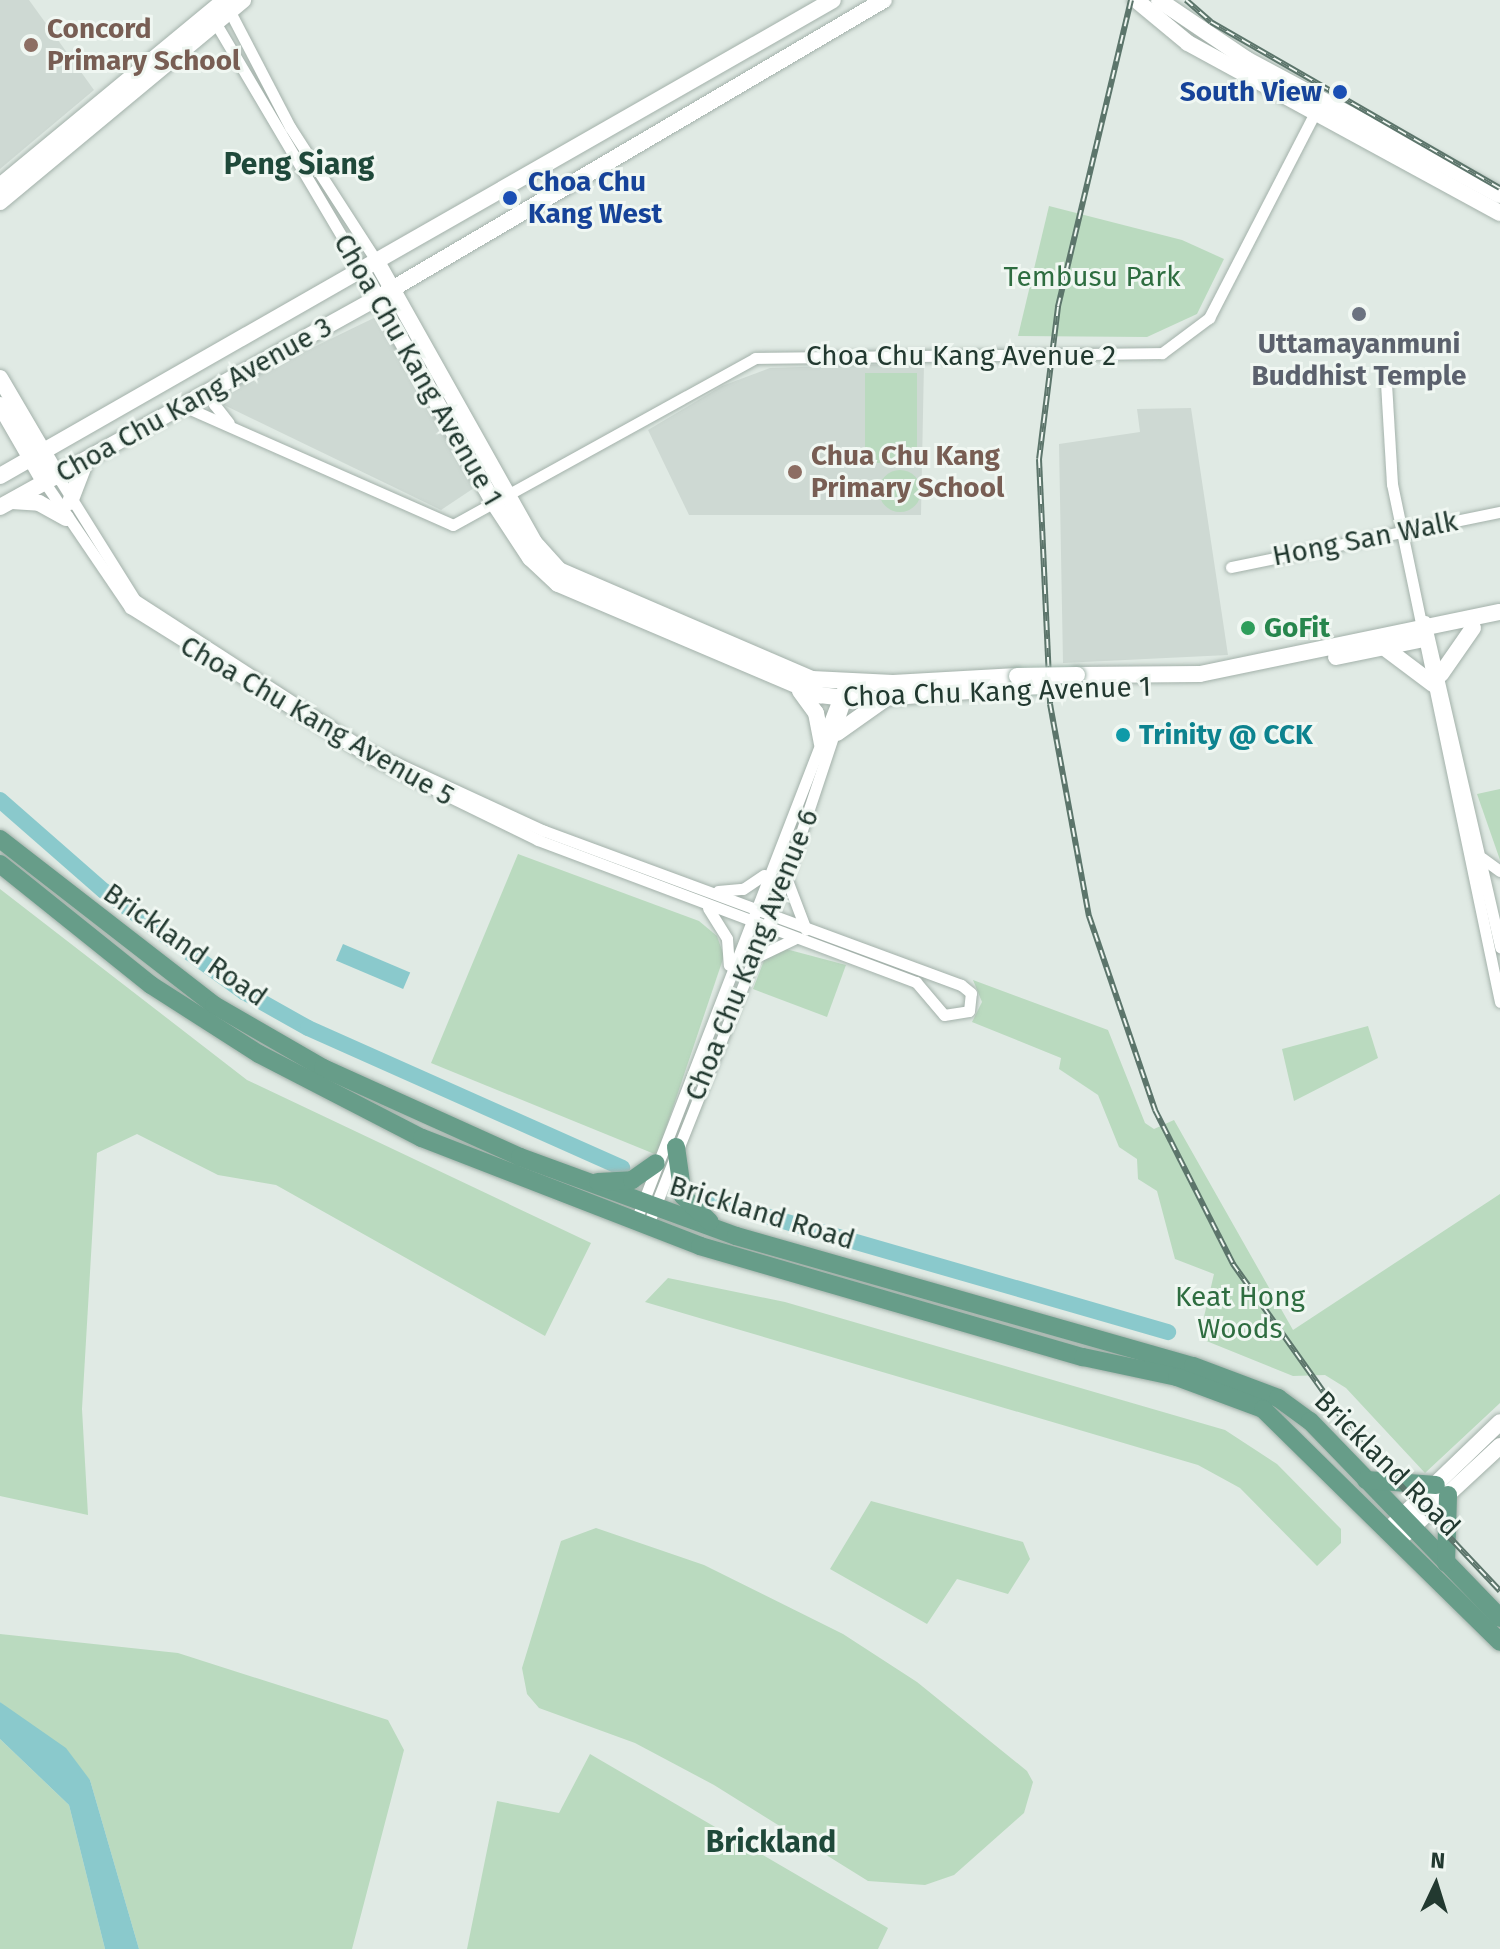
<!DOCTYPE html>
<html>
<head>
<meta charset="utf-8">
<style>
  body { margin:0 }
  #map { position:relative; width:1500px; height:1949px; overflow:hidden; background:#e0eae4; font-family:"Fira Sans",sans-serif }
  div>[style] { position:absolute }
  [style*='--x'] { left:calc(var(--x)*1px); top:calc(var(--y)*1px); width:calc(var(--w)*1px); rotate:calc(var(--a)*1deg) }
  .built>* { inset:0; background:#ced9d3 }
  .green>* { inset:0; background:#badabf; transform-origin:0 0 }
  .round { border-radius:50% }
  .water>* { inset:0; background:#8ac9cc; transform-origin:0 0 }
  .river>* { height:16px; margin:-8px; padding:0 8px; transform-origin:8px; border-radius:8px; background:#8ac9cc }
  .roads { filter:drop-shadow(0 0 2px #a3b1aa) drop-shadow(0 0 2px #a3b1aa) }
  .street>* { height:11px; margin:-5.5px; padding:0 5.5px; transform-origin:5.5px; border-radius:5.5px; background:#fff }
  .secondary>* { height:16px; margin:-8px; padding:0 8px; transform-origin:8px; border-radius:8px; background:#fff }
  .primary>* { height:18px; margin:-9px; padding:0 9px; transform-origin:9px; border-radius:9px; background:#679d89 }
  .rail>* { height:6px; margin-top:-3px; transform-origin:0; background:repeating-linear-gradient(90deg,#f0f7f2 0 9px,#5c756b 0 18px); box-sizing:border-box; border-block:2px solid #5c756b }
  .bridges { filter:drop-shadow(0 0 2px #a0b5ab) drop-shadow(0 0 2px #a0b5ab) }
  .secondary-bridge>* { height:16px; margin:-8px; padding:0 8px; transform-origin:8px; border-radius:8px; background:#fff }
  .dots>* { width:22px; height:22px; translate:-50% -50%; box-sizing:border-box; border:4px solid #f0f7f2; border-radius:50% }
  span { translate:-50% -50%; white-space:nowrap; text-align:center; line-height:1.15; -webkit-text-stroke:6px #f0f7f2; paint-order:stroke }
  .education-label { font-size:28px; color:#785e54; font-weight:700 }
  .left { translate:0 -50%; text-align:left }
  .transit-label { font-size:28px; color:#164399; font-weight:700 }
  .right { translate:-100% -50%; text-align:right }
  .park-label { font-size:28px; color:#2e6d40 }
  .worship-label { font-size:28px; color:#5b616d; font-weight:700 }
  .street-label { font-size:28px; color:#223930 }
  .leisure-label { font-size:28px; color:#27864d; font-weight:700 }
  .culture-label { font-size:28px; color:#0d838f; font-weight:700 }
  .neighbourhood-label { font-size:30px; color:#1f493a; font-weight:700 }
  .north { position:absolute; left:1396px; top:1845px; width:80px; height:80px; -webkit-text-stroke:6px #f0f7f2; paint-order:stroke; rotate:4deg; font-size:22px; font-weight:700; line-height:32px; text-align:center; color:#223930 }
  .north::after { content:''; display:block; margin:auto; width:28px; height:36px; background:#223930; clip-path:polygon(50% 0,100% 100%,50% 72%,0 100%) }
</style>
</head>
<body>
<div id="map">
  <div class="built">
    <div style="clip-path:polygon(0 0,29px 0,94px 90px,0 169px)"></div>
    <div style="clip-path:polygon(378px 316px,474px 488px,441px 510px,224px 405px,223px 391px)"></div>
    <div style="clip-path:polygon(924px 363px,921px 515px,689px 515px,648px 430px,722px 386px,770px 368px)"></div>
    <div style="clip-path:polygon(1191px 408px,1228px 655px,1063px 663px,1059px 444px,1140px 432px,1137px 409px)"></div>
  </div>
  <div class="green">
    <div style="clip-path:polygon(1049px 206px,1182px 240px,1224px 259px,1197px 314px,1147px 337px,1018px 336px)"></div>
    <div style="left:865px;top:373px;width:52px;height:90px"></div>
    <div class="round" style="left:879px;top:470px;width:42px;height:42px"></div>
    <div style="clip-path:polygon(1500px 789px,1500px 860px,1477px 794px)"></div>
    <div style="clip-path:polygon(518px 854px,699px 921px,717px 936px,724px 956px,657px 1155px,431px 1063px)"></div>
    <div style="clip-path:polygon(0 889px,247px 1080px,591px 1243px,545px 1336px,276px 1185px,218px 1175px,137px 1134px,97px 1153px,82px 1409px,88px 1515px,0 1496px)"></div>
    <div style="clip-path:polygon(782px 948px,846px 965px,827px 1017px,753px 989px,765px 958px)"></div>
    <div style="clip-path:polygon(973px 980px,1108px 1030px,1145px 1123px,1154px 1129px,1174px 1120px,1293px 1330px,1500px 1194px,1500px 1403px,1425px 1473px,1346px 1388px,1325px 1375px,1293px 1376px,1199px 1338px,1214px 1274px,1175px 1259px,1157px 1191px,1138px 1179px,1137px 1159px,1119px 1147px,1098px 1095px,1059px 1069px,1061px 1058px,972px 1022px,982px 1002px)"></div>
    <div style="clip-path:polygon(1368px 1026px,1378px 1058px,1294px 1101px,1282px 1049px)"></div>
    <div style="clip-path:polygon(668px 1278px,785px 1302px,1225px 1430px,1277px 1464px,1341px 1529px,1341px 1543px,1317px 1566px,1240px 1488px,1198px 1465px,645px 1302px)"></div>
    <div style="clip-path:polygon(871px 1501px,1023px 1542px,1030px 1559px,1008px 1594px,957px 1579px,927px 1624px,830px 1569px)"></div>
    <div style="clip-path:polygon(596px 1528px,704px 1565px,843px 1634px,917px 1682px,1027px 1771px,1033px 1782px,1024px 1813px,954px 1875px,925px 1885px,868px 1881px,714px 1785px,635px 1743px,539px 1708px,527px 1694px,522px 1668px,561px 1541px)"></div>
    <div style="clip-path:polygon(0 1634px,178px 1653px,388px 1720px,404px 1750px,352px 1949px,139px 1949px,90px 1780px,0 1702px)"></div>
    <div style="clip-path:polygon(0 1739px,69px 1805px,105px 1949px,0 1949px)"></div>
    <div style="clip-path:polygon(590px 1754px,888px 1928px,878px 1949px,467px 1949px,497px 1801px,559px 1813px)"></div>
  </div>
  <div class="water">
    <div style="left:343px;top:944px;width:73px;height:18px;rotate:23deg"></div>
    <div style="clip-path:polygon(0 1702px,66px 1748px,90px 1780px,139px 1949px,105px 1949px,69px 1805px,0 1739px)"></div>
  </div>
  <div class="river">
    <div style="--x:0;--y:800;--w:138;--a:41.2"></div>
    <div style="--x:104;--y:891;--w:173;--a:35.8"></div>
    <div style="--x:244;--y:992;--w:73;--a:29.4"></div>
    <div style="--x:308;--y:1028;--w:344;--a:24"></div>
    <div style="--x:707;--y:1199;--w:480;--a:16.1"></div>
  </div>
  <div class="roads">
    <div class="street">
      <div style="--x:228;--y:8;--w:134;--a:62.5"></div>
      <div style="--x:290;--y:127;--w:161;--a:57.2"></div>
      <div style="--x:212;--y:17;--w:295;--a:59.4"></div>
      <div style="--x:220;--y:383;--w:22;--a:106"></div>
      <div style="--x:214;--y:404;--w:24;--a:52"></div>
      <div style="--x:1386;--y:383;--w:101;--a:86.6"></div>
      <div style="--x:1392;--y:484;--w:529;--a:78.22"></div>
      <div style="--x:181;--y:405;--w:297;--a:23.8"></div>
      <div style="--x:453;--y:525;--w:345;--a:-28.9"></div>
      <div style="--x:755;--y:358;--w:407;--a:-0.7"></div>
      <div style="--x:1162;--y:353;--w:59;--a:-36.7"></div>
      <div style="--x:1209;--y:318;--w:235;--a:-62.7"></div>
      <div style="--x:45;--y:483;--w:151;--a:55.8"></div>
      <div style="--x:130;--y:608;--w:281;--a:32"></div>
      <div style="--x:368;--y:757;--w:189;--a:26"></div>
      <div style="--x:538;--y:840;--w:404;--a:20.6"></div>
      <div style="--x:916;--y:982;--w:43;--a:49.7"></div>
      <div style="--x:944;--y:1015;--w:25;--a:-9"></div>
      <div style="--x:969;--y:1011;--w:18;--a:-84"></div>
      <div style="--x:971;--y:993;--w:13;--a:-141"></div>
      <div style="--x:961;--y:985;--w:445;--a:-159.7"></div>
      <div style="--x:544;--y:831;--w:198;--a:-155.2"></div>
      <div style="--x:364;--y:748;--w:273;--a:-147.1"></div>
      <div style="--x:135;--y:600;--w:145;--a:-122"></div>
      <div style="--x:1231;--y:567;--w:275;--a:-11.6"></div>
      <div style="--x:1425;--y:621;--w:335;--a:77"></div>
      <div style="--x:1482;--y:858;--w:22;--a:36"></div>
      <div style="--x:787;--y:880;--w:53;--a:69.2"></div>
      <div style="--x:718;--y:891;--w:25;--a:-5"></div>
      <div style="--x:743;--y:889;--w:25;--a:-34"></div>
      <div style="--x:708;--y:908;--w:36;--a:58"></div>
      <div style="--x:727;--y:939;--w:26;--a:86"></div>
      <div style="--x:750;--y:960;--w:49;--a:-25.5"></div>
      <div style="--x:635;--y:1223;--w:570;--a:-68.83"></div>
      <div style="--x:647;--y:1227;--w:376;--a:-68.3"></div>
      <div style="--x:786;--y:878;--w:206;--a:-71.6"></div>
    </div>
    <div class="secondary">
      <div style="--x:1136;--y:0;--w:67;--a:39.6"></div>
      <div style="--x:1188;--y:43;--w:355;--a:28.6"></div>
      <div style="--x:1159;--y:0;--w:105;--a:34.1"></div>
      <div style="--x:1246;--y:59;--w:288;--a:28.2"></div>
      <div style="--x:0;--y:186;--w:292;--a:-39.6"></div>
      <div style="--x:0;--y:202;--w:316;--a:-39.7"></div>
      <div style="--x:377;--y:262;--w:321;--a:60.7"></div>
      <div style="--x:534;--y:542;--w:38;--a:48"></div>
      <div style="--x:559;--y:570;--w:275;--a:23.3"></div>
      <div style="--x:812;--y:679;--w:81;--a:2.8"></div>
      <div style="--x:893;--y:683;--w:124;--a:-3.2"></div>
      <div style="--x:362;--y:271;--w:267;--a:60.4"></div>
      <div style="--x:494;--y:503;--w:66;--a:56.8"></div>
      <div style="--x:530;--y:558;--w:38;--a:43"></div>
      <div style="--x:558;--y:584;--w:285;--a:23"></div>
      <div style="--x:820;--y:695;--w:38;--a:7"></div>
      <div style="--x:858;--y:700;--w:161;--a:-4.6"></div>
      <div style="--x:0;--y:378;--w:115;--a:59.6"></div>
      <div style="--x:0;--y:405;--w:90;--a:60"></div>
      <div style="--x:0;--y:476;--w:959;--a:-29.74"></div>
      <div style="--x:12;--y:501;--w:27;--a:4"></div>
      <div style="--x:39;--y:503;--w:31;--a:29"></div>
      <div style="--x:70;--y:502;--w:40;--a:-69"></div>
      <div style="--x:0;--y:507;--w:423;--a:-29"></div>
      <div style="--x:370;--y:302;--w:596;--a:-30.44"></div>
      <div style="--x:1385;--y:648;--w:60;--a:36.9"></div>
      <div style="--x:1336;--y:657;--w:85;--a:-11.6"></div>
      <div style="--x:1441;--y:674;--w:56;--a:-55.2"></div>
      <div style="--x:1077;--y:675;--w:123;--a:-0.5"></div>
      <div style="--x:1200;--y:674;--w:306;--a:-11.7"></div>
      <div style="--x:800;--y:691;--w:27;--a:54"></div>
      <div style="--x:816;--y:713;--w:31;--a:79"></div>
      <div style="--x:837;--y:733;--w:55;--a:-35.4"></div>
      <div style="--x:1389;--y:1529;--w:154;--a:-43.9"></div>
      <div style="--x:1404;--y:1535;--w:131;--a:-42.8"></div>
    </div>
    <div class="primary">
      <div style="--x:0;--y:839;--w:271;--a:37.8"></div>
      <div style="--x:214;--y:1005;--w:126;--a:30"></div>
      <div style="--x:323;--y:1068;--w:216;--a:24.3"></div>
      <div style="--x:520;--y:1157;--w:230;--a:20.1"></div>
      <div style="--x:736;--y:1236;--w:475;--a:15.9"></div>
      <div style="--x:1193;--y:1366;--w:91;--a:20.6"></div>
      <div style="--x:1278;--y:1398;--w:39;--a:36"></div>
      <div style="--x:1310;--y:1421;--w:274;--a:46"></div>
      <div style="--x:0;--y:864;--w:193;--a:38.7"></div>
      <div style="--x:151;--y:985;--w:128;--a:32.6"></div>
      <div style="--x:259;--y:1054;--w:183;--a:27.3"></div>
      <div style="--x:422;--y:1138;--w:298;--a:21.2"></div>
      <div style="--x:700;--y:1246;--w:399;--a:16.2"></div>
      <div style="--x:1083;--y:1357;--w:96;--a:12"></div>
      <div style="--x:1177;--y:1377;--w:92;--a:20.4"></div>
      <div style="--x:1263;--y:1409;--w:332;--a:44.5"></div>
      <div style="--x:676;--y:1147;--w:49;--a:81.9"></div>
      <div style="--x:683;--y:1196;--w:37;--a:44"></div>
      <div style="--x:598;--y:1182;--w:34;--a:-3"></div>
      <div style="--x:632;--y:1180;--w:29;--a:-35"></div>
      <div style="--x:1366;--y:1480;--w:70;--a:4.1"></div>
      <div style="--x:1446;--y:1563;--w:68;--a:-88.3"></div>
    </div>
  </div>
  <div class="rail">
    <div style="--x:1131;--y:0;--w:316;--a:103.4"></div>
    <div style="--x:1058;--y:307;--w:153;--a:97.1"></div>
    <div style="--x:1039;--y:459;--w:245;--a:87.4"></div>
    <div style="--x:1050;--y:704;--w:216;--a:79.6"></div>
    <div style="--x:1089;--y:916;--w:205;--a:71.2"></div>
    <div style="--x:1155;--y:1110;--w:173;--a:63.1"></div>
    <div style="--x:1233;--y:1264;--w:213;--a:54.7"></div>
    <div style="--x:1356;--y:1438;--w:210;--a:46.7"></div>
    <div style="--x:1186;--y:0;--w:33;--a:41"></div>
    <div style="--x:1211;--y:22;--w:333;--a:29.9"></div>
  </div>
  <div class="bridges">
    <div class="secondary-bridge">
      <div style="--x:1017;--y:676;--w:60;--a:-1"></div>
      <div style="--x:1018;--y:687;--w:34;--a:-2"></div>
    </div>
  </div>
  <div class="dots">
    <div style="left:31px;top:45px;background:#8d6e63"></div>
    <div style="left:1340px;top:92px;background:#1a4fb4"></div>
    <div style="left:510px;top:198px;background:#1a4fb4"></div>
    <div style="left:1359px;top:314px;background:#6b7280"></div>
    <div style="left:795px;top:472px;background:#8d6e63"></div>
    <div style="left:1248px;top:628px;background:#2e9e5b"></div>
    <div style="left:1123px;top:735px;background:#0f9aa8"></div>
  </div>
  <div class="education-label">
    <span class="left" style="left:47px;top:45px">Concord<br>Primary School</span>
    <span class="left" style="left:811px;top:472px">Chua Chu Kang<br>Primary School</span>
  </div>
  <div class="transit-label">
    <span class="right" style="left:1322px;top:92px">South View</span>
    <span class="left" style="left:528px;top:198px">Choa Chu<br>Kang West</span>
  </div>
  <div class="park-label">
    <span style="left:1092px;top:277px">Tembusu Park</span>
    <span style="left:1240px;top:1313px">Keat Hong<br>Woods</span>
  </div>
  <div class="worship-label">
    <span style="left:1359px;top:360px">Uttamayanmuni<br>Buddhist Temple</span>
  </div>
  <div class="street-label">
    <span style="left:961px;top:356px">Choa Chu Kang Avenue 2</span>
    <span style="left:418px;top:370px;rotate:60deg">Choa Chu Kang Avenue 1</span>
    <span style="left:194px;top:400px;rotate:-29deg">Choa Chu Kang Avenue 3</span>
    <span style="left:1365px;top:539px;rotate:-11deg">Hong San Walk</span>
    <span style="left:997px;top:692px;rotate:-2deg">Choa Chu Kang Avenue 1</span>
    <span style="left:317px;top:721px;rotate:30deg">Choa Chu Kang Avenue 5</span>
    <span style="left:185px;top:945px;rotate:35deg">Brickland Road</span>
    <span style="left:752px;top:955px;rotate:-68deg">Choa Chu Kang Avenue 6</span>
    <span style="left:762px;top:1213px;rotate:17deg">Brickland Road</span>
    <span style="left:1387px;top:1464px;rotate:45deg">Brickland Road</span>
  </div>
  <div class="leisure-label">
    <span class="left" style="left:1264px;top:628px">GoFit</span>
  </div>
  <div class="culture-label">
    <span class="left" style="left:1139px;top:735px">Trinity @ CCK</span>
  </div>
  <div class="neighbourhood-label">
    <span style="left:299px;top:164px">Peng Siang</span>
    <span style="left:771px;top:1842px">Brickland</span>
  </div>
  <div class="north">N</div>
</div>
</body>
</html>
